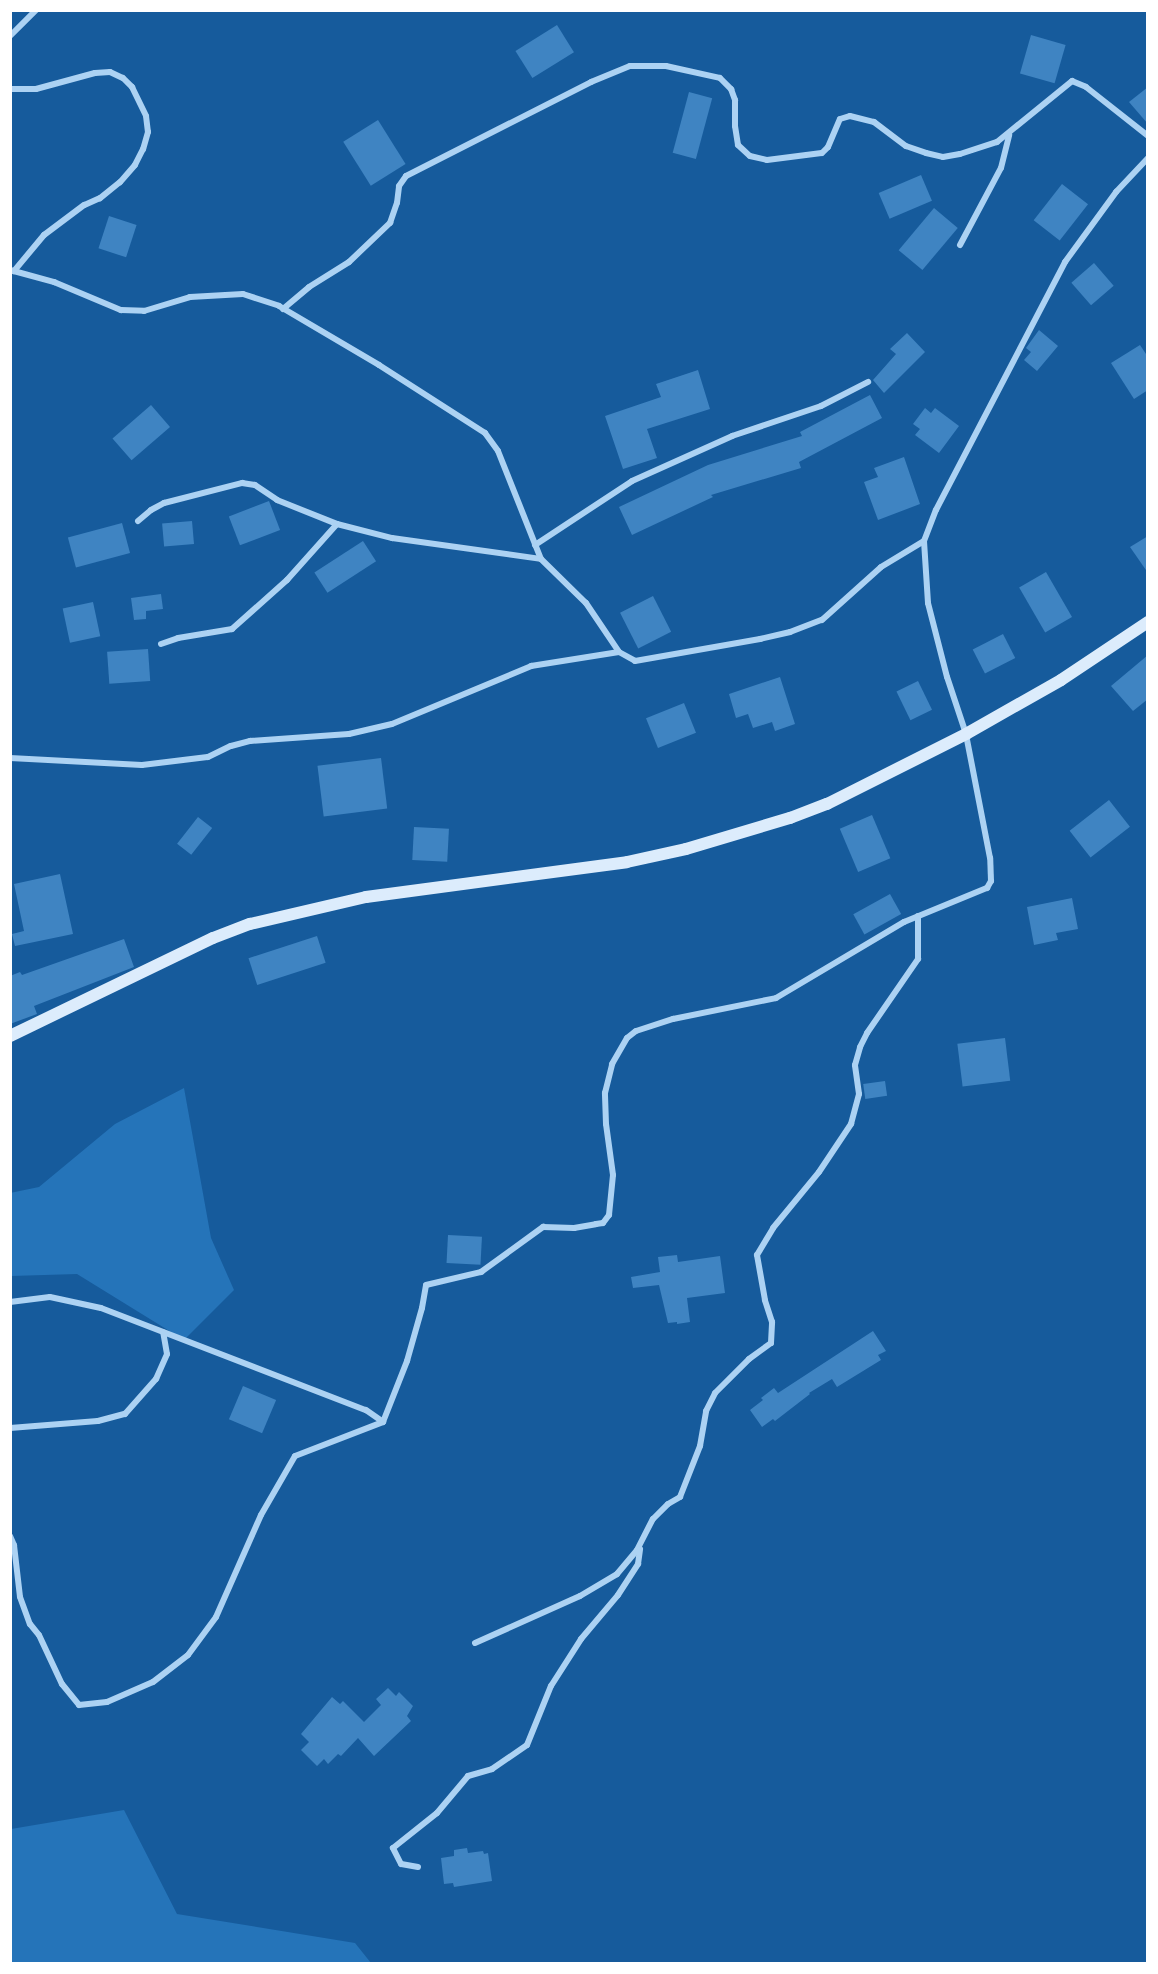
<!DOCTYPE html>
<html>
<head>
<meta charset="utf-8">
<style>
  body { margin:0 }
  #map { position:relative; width:1158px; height:1974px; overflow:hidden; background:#165b9c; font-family:Poppins,sans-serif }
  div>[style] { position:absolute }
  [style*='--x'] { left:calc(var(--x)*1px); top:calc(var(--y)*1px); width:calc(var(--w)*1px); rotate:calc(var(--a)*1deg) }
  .green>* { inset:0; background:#2574b9 }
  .building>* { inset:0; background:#3f84c2; transform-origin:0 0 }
  .minor>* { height:6px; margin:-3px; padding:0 3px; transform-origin:3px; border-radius:3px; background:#acd2f3 }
  .secondary>* { height:12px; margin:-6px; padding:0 6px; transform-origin:6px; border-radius:6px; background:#dcecfc }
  span { translate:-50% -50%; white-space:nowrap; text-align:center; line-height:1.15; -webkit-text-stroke:4.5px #165b9c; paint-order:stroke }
  .frame { position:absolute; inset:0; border:12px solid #fff; pointer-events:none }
</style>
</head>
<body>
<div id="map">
  <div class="green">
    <div style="clip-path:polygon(184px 1088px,211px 1238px,234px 1290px,184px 1340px,77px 1274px,11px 1276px,10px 1193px,39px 1187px,115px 1124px)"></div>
    <div style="clip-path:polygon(124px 1810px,177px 1914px,355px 1943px,371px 1963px,11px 1963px,11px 1829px)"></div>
  </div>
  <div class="building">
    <div style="left:557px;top:25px;width:32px;height:49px;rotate:58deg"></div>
    <div style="left:1031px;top:35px;width:36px;height:40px;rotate:16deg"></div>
    <div style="clip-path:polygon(1148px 87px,1148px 124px,1129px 102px)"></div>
    <div style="left:689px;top:92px;width:24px;height:63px;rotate:15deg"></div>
    <div style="left:378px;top:120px;width:52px;height:41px;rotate:58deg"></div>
    <div style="left:921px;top:175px;width:28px;height:46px;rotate:67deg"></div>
    <div style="left:1062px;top:184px;width:33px;height:46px;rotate:38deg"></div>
    <div style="left:934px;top:208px;width:31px;height:55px;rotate:40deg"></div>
    <div style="left:109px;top:216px;width:29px;height:34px;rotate:18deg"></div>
    <div style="left:1094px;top:263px;width:30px;height:30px;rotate:49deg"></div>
    <div style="clip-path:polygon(1039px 330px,1058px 346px,1037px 371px,1024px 360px,1031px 352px,1026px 348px)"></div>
    <div style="clip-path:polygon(907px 333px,925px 352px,884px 393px,873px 380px,896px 354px,890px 349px)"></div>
    <div style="clip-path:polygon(1140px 345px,1148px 357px,1148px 390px,1134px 399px,1111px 363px)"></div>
    <div style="clip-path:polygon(698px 370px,710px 409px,647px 429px,657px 458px,623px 469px,605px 416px,661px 397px,656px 384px)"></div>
    <div style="clip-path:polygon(870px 395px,882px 418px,799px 462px,801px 468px,711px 495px,713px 497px,632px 535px,619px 507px,708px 465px,802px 436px,800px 432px)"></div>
    <div style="left:151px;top:405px;width:29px;height:51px;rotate:49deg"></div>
    <div style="clip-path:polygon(925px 408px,931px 413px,935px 408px,959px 426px,939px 453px,915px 435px,920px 429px,913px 424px)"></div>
    <div style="clip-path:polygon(904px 457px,920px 504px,878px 520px,864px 482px,878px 477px,874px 468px)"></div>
    <div style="left:269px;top:501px;width:31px;height:43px;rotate:69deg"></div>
    <div style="left:192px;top:521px;width:23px;height:30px;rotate:85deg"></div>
    <div style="left:122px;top:523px;width:31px;height:56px;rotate:75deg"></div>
    <div style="clip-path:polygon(1148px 536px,1148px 573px,1130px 547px)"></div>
    <div style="left:363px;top:541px;width:24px;height:58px;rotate:57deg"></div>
    <div style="left:1046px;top:572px;width:52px;height:31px;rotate:60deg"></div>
    <div style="clip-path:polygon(161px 594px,163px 609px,146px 611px,146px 619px,134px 620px,131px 598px)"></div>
    <div style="left:653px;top:596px;width:40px;height:37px;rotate:63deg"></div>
    <div style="left:93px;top:602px;width:35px;height:31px;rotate:78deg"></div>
    <div style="left:1003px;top:634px;width:27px;height:34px;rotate:63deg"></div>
    <div style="left:148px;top:649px;width:32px;height:41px;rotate:86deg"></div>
    <div style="clip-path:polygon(1148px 655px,1148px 699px,1133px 711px,1111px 686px)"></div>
    <div style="clip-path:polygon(780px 677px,795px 724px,775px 731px,772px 722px,753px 728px,748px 714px,736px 718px,729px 694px)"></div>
    <div style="left:918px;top:681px;width:32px;height:24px;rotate:64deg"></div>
    <div style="left:684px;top:703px;width:32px;height:41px;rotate:68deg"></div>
    <div style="left:381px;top:758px;width:51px;height:64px;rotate:83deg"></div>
    <div style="left:1109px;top:800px;width:34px;height:50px;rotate:52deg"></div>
    <div style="left:872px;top:815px;width:47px;height:35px;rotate:67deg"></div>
    <div style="left:198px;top:817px;width:18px;height:34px;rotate:38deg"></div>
    <div style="left:414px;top:827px;width:35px;height:33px;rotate:3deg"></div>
    <div style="clip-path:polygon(60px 874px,73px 934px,15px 946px,12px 934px,24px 931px,14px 884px)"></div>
    <div style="left:890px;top:894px;width:23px;height:42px;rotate:61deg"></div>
    <div style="clip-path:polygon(1072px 898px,1078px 929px,1056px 933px,1058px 940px,1034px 945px,1027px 907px)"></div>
    <div style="left:317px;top:936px;width:28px;height:72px;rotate:72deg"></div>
    <div style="clip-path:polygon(124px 939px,134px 967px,34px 1006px,37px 1014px,10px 1024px,10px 976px,20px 972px,22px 975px)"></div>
    <div style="left:1005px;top:1038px;width:43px;height:48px;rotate:83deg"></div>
    <div style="left:885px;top:1081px;width:15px;height:22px;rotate:82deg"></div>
    <div style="left:448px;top:1235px;width:34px;height:28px;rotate:3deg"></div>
    <div style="clip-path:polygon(677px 1255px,678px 1262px,720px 1256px,725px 1293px,687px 1298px,690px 1322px,677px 1324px,677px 1322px,668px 1323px,659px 1285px,633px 1288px,631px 1277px,660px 1272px,658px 1257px)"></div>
    <div style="clip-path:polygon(873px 1331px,886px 1351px,878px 1355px,881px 1360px,837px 1387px,832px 1379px,809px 1393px,810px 1394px,775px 1421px,773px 1419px,762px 1427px,750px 1410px,763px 1400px,761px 1398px,774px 1388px,778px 1393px)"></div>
    <div style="left:243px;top:1386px;width:36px;height:36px;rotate:23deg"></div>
    <div style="clip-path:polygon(388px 1688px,396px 1696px,399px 1692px,413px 1706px,407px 1716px,411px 1721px,374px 1756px,358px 1738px,341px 1756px,338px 1754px,328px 1764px,324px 1759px,317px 1766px,301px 1750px,309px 1742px,301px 1734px,332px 1697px,340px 1704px,343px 1701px,364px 1722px,381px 1705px,376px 1699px)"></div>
    <div style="clip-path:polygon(467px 1848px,468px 1853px,483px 1851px,484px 1854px,488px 1853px,492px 1881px,454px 1887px,453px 1883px,444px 1884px,441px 1858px,454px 1856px,454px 1850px)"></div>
  </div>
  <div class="minor">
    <div style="--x:10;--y:36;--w:37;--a:-45"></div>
    <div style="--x:10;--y:89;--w:26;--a:0"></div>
    <div style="--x:36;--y:89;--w:61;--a:-15.2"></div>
    <div style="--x:95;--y:73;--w:15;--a:-4"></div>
    <div style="--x:110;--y:72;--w:14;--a:25"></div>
    <div style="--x:123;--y:78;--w:13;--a:45"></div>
    <div style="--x:132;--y:87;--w:32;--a:64"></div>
    <div style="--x:146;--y:116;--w:16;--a:83"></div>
    <div style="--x:148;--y:132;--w:18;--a:106"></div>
    <div style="--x:143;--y:149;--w:18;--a:117"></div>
    <div style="--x:135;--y:165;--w:23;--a:131"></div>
    <div style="--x:120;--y:182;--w:26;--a:141"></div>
    <div style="--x:100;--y:198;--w:17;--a:156"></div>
    <div style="--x:84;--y:205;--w:50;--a:143.1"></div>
    <div style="--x:44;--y:235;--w:47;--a:129.8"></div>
    <div style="--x:960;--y:245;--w:87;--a:-62"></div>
    <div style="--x:1001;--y:168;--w:34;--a:-76"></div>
    <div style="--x:10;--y:270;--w:46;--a:15.3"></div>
    <div style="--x:54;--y:282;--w:73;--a:22.7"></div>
    <div style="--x:121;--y:310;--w:23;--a:2"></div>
    <div style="--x:144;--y:311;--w:48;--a:-16.9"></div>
    <div style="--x:190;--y:297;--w:53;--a:-3.2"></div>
    <div style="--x:243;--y:294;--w:38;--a:18"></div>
    <div style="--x:279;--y:306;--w:116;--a:30.5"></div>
    <div style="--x:379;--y:365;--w:126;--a:32.7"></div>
    <div style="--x:485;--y:433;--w:22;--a:54"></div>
    <div style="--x:498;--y:451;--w:116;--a:68.3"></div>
    <div style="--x:541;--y:559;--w:63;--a:44.4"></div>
    <div style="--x:586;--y:603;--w:59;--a:56"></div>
    <div style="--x:619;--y:652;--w:18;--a:29"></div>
    <div style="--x:635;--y:661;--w:127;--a:-10"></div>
    <div style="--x:760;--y:639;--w:31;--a:-13"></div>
    <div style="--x:790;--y:632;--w:34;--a:-21"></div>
    <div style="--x:822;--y:620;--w:79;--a:-41.9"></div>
    <div style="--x:881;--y:567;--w:50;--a:-31.2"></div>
    <div style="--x:283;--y:309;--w:34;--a:-40"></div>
    <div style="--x:309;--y:287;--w:47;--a:-32"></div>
    <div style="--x:349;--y:262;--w:57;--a:-43.6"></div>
    <div style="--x:390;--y:223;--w:21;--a:-71"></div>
    <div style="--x:397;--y:203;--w:17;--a:-83"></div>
    <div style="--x:399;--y:186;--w:12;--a:-55"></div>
    <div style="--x:406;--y:176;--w:208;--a:-26.9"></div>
    <div style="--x:591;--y:82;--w:42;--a:-22.3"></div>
    <div style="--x:630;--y:66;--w:36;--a:0"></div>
    <div style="--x:666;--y:66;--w:55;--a:12.5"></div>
    <div style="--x:720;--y:78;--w:16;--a:45"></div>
    <div style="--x:731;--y:89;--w:12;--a:70"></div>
    <div style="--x:735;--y:100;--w:26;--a:90"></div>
    <div style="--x:735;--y:126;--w:19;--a:81"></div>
    <div style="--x:738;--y:145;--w:16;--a:43"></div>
    <div style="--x:750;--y:156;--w:17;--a:13"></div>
    <div style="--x:767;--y:160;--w:55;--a:-7.3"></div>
    <div style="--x:822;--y:153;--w:8;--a:-45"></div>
    <div style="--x:828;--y:147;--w:30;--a:-67"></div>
    <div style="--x:840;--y:119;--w:10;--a:-17"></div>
    <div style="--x:850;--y:116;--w:25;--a:14"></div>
    <div style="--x:874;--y:122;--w:40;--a:37"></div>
    <div style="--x:906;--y:146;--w:21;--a:19"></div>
    <div style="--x:926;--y:153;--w:17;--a:13"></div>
    <div style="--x:943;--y:157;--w:17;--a:-10"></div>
    <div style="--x:960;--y:154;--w:39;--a:-18"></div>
    <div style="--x:997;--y:142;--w:97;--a:-39.1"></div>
    <div style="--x:1072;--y:81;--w:15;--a:23"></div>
    <div style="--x:1086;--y:87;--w:79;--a:38.3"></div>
    <div style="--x:138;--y:521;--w:17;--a:-40"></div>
    <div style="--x:151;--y:510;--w:15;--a:-28"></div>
    <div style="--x:164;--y:503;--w:81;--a:-14.4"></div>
    <div style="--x:242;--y:483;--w:13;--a:9"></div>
    <div style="--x:255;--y:485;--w:27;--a:34"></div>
    <div style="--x:277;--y:500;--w:65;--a:21.8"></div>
    <div style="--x:337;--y:524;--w:57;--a:14.3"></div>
    <div style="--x:392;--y:538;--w:150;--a:8"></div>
    <div style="--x:535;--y:545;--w:116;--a:-33.4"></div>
    <div style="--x:632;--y:481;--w:110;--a:-24.2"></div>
    <div style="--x:732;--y:436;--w:94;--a:-18.6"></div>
    <div style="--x:821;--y:406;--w:53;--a:-27.1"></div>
    <div style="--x:161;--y:644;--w:18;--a:-19"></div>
    <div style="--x:178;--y:638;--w:55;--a:-9.5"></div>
    <div style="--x:232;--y:629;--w:74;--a:-41.7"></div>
    <div style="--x:287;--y:580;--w:75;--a:-48.2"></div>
    <div style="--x:10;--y:758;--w:132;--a:3"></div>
    <div style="--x:142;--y:765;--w:66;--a:-6.9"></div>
    <div style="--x:208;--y:757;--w:25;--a:-26"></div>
    <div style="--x:231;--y:746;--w:20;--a:-15"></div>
    <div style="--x:250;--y:741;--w:99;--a:-4"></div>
    <div style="--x:349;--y:734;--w:44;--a:-13.1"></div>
    <div style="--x:392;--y:724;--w:151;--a:-22.6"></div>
    <div style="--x:531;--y:666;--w:89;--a:-9"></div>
    <div style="--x:10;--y:1302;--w:40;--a:-7.1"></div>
    <div style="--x:50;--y:1297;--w:52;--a:12.2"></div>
    <div style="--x:101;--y:1308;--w:284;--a:21.1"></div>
    <div style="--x:366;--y:1410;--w:21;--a:35"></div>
    <div style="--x:10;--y:1428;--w:88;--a:-4.5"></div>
    <div style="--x:98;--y:1421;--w:28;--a:-15"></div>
    <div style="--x:125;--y:1414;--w:47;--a:-48.5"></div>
    <div style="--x:156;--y:1379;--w:27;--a:-66"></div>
    <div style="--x:167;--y:1354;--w:22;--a:-100"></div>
    <div style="--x:10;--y:1536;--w:10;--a:66"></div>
    <div style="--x:14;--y:1545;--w:52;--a:83.4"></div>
    <div style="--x:20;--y:1597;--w:29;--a:70"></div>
    <div style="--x:30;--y:1624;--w:14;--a:51"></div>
    <div style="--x:39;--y:1635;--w:54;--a:64.9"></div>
    <div style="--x:62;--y:1684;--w:27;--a:51"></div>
    <div style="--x:79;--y:1705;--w:28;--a:-6"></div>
    <div style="--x:107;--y:1702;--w:50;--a:-23.5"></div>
    <div style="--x:153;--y:1682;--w:44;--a:-37.6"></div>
    <div style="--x:188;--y:1655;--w:47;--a:-53.6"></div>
    <div style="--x:216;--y:1617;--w:111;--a:-66.2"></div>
    <div style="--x:261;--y:1515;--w:68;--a:-60"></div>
    <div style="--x:295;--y:1456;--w:94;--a:-21.1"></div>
    <div style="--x:383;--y:1422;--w:66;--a:-68.5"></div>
    <div style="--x:407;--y:1361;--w:55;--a:-74.2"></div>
    <div style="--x:422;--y:1308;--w:23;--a:-80"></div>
    <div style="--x:426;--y:1285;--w:57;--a:-13.3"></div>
    <div style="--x:481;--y:1272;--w:77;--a:-36"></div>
    <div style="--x:543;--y:1227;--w:31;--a:2"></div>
    <div style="--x:574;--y:1228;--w:22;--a:-10"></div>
    <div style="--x:596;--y:1224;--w:7;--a:-8"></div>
    <div style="--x:603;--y:1223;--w:10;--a:-53"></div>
    <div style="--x:609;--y:1215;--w:40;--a:-84.3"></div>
    <div style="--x:613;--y:1175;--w:51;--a:-97.8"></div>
    <div style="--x:606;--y:1124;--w:31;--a:-92"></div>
    <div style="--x:605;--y:1093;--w:30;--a:-76"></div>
    <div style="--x:612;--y:1064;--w:30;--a:-60"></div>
    <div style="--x:627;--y:1038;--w:11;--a:-38"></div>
    <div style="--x:636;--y:1031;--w:39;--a:-18"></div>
    <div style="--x:673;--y:1019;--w:105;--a:-11.5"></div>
    <div style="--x:776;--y:998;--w:149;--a:-30.7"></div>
    <div style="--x:904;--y:922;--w:90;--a:-22.3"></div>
    <div style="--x:987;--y:888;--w:8;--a:-60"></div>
    <div style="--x:991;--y:881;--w:23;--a:-92"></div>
    <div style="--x:990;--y:858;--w:126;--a:-101"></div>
    <div style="--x:966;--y:734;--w:60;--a:-108.4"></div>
    <div style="--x:947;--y:677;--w:76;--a:-104.4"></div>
    <div style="--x:928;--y:603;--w:62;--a:-93.7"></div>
    <div style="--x:924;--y:541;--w:33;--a:-69"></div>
    <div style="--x:936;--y:510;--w:280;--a:-62.5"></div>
    <div style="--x:1065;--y:262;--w:87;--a:-53.9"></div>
    <div style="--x:1116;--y:192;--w:47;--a:-46.7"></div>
    <div style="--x:475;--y:1643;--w:115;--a:-24.1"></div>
    <div style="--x:580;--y:1596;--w:43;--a:-30.7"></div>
    <div style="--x:617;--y:1574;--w:31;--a:-50"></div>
    <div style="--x:637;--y:1550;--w:35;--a:-63"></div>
    <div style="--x:653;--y:1519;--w:21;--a:-45"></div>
    <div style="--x:668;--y:1504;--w:14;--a:-30"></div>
    <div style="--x:680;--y:1497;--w:55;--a:-68.6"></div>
    <div style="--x:700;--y:1446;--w:36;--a:-80"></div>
    <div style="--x:706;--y:1411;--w:20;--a:-63"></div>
    <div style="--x:715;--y:1393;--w:48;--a:-45"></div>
    <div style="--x:749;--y:1359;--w:27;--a:-36"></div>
    <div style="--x:771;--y:1343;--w:21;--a:-87"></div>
    <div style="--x:772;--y:1322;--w:23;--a:-108"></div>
    <div style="--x:765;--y:1300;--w:46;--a:-100.1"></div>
    <div style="--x:757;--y:1255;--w:31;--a:-59"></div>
    <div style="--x:773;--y:1228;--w:72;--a:-50.6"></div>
    <div style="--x:819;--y:1172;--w:58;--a:-56.3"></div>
    <div style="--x:851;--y:1124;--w:31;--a:-75"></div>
    <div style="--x:859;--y:1094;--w:29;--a:-98"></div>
    <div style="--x:855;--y:1065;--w:19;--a:-74"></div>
    <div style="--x:860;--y:1047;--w:16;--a:-63"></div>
    <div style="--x:867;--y:1033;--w:90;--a:-55.4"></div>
    <div style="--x:918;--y:959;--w:43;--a:-90"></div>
    <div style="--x:418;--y:1867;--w:17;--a:-170"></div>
    <div style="--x:401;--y:1864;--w:18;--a:-117"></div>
    <div style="--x:393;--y:1848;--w:56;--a:-38.5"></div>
    <div style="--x:437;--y:1813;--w:48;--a:-50"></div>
    <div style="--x:468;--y:1776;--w:25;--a:-16"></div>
    <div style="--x:492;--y:1769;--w:42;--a:-34.4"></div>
    <div style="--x:527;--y:1745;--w:64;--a:-67.9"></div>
    <div style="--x:551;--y:1686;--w:56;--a:-57.4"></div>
    <div style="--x:581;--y:1639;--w:57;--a:-49.9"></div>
    <div style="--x:618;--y:1595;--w:37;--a:-57"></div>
    <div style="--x:638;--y:1564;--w:15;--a:-82"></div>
  </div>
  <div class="secondary">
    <div style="--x:10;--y:1036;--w:225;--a:-25.8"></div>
    <div style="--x:213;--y:938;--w:40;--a:-21"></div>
    <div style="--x:250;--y:924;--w:119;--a:-13.1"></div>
    <div style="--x:366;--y:897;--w:263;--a:-7.6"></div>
    <div style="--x:627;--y:862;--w:60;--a:-12.4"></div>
    <div style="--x:686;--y:849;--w:109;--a:-16.6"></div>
    <div style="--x:790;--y:818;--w:40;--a:-21"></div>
    <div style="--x:827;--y:804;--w:156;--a:-26.7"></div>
    <div style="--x:966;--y:734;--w:109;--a:-29.6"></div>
    <div style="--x:1061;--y:680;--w:105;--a:-33.7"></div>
  </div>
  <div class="frame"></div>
</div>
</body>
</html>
